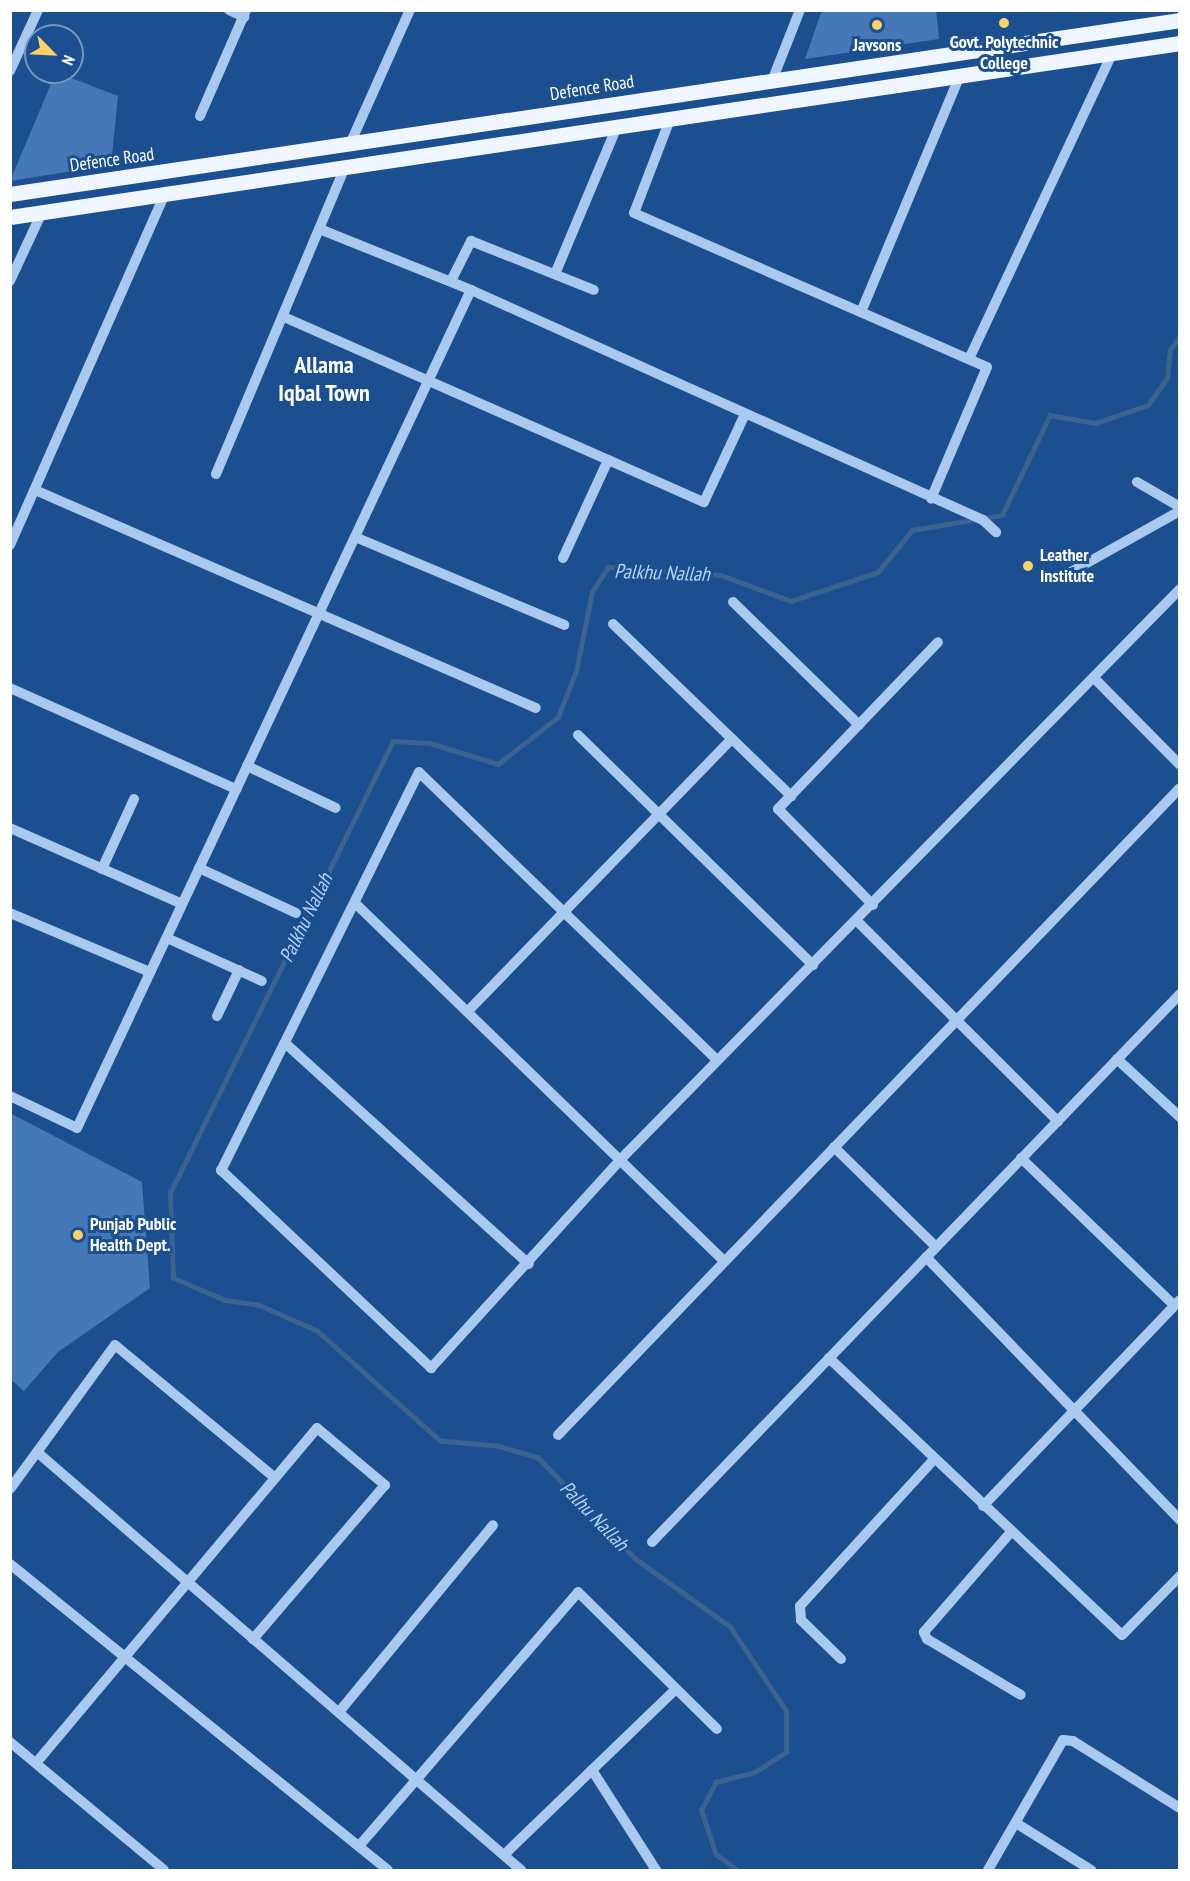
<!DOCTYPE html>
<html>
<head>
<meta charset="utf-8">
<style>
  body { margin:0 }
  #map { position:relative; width:1190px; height:1881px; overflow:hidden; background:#1b4f8f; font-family:"PT Sans Narrow",sans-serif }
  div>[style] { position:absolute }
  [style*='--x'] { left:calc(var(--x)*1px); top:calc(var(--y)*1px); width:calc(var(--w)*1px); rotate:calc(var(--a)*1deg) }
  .stream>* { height:4.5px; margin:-2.25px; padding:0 2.25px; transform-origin:2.25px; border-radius:2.25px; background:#3c6290 }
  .building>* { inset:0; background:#4478b7 }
  .minor>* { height:10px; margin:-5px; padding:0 5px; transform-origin:5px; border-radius:5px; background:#a9c9ee }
  .major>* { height:15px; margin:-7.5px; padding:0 7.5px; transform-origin:7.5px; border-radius:7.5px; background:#f0f6ff }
  .dots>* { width:16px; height:16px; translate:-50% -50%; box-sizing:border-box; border:3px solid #1b4f8f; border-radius:50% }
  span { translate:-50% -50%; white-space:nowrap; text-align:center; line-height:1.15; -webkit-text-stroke:6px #1b4f8f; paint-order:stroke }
  .poi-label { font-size:18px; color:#fff; font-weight:700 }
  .left { translate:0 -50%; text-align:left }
  .street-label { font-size:18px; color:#fff }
  .water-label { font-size:20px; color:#b5d3f5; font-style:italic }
  .district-label { font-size:24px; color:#fff; font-weight:700 }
  .frame { position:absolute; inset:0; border:12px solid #fff; pointer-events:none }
  .north { position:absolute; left:24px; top:24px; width:60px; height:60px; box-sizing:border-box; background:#1b4f8f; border:2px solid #7695bc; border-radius:50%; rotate:114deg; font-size:16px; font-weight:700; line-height:24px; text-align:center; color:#fff }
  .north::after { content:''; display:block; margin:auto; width:21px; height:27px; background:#ffd166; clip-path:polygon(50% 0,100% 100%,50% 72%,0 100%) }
</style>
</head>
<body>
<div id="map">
  <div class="stream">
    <div style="--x:737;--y:1870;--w:26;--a:-144"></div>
    <div style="--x:716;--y:1855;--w:47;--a:-108.4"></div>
    <div style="--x:701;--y:1810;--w:32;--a:-62"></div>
    <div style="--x:716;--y:1782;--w:40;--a:-14.4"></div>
    <div style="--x:755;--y:1772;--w:37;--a:-33"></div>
    <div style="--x:786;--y:1752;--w:41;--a:-90"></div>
    <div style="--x:786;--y:1711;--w:101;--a:-123.7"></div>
    <div style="--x:730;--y:1627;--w:117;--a:-144.4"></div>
    <div style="--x:635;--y:1559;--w:140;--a:-133.8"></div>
    <div style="--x:538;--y:1458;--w:43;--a:-163.7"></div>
    <div style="--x:497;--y:1446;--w:57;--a:-175"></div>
    <div style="--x:440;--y:1441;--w:165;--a:-138.2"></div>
    <div style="--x:317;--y:1331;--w:64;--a:-156.2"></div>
    <div style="--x:258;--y:1305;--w:34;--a:-172"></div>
    <div style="--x:224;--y:1300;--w:56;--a:-156.7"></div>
    <div style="--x:173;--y:1278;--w:85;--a:-92"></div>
    <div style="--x:170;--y:1193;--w:504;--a:-63.74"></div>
    <div style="--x:393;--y:741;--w:37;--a:3"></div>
    <div style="--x:430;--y:743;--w:71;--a:17.2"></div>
    <div style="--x:498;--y:764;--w:76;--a:-38.1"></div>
    <div style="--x:558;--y:717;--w:49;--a:-68.6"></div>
    <div style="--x:576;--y:671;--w:81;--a:-78.6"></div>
    <div style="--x:592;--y:592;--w:30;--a:-57"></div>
    <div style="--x:608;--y:567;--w:113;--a:4"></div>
    <div style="--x:721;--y:575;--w:75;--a:20.4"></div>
    <div style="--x:791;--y:601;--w:92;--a:-18.4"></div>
    <div style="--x:878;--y:572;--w:54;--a:-51"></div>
    <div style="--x:912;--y:530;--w:91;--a:-9.5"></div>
    <div style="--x:1002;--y:515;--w:111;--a:-64.4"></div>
    <div style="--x:1050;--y:415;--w:47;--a:9.9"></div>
    <div style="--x:1096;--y:423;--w:55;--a:-19.1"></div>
    <div style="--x:1148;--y:405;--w:33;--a:-55"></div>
    <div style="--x:1167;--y:378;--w:28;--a:-84"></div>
    <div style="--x:1170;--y:350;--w:17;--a:-54"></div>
  </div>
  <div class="building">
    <div style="clip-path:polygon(822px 10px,936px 10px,939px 39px,805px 59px)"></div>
    <div style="clip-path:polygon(56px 72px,118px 96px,111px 165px,10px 181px)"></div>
    <div style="clip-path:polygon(10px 1113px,142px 1182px,150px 1288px,58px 1352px,24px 1391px,10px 1379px)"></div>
  </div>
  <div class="minor">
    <div style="--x:229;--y:10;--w:17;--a:25"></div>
    <div style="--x:10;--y:71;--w:67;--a:-65.3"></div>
    <div style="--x:772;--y:81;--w:76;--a:-68.5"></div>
    <div style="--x:200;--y:116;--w:116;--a:-66.5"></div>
    <div style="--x:669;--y:122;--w:97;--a:111"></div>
    <div style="--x:634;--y:213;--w:385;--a:23.6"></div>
    <div style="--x:987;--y:367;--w:143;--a:113"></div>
    <div style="--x:350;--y:144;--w:147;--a:-65.9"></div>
    <div style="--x:322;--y:230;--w:161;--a:21.9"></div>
    <div style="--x:471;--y:290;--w:561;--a:24.19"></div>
    <div style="--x:983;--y:520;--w:18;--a:43"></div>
    <div style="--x:555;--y:274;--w:157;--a:-67.2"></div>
    <div style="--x:10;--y:281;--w:76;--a:-65.1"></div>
    <div style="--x:451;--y:281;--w:45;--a:-63.4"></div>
    <div style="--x:471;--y:241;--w:132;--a:21.7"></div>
    <div style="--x:861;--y:312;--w:254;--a:-67.3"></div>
    <div style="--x:284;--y:317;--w:459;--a:23.8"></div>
    <div style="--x:704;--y:502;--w:97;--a:-65"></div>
    <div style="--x:969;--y:359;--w:337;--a:-64.9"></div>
    <div style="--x:216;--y:474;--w:331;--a:-67.2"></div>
    <div style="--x:1137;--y:482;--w:50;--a:30.2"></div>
    <div style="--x:35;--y:490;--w:546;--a:23.52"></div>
    <div style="--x:355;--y:537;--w:227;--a:22.8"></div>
    <div style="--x:10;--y:545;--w:386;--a:-66.2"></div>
    <div style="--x:563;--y:558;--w:108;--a:-65.3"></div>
    <div style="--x:1060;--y:578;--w:137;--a:-29.2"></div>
    <div style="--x:733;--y:602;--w:176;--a:44.3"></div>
    <div style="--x:613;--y:624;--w:248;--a:44"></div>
    <div style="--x:1094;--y:678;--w:122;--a:45.3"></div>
    <div style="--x:10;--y:688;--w:248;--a:24.1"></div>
    <div style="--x:578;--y:735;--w:329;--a:44.4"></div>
    <div style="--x:247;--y:766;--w:98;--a:25.3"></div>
    <div style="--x:10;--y:828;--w:188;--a:23.8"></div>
    <div style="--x:199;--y:868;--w:107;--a:24.9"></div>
    <div style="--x:102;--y:869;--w:77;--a:-65.4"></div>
    <div style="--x:355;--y:903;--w:514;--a:44.13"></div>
    <div style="--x:873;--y:905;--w:135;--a:-134.7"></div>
    <div style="--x:778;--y:809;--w:231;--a:-46.2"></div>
    <div style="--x:10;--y:913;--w:152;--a:22.9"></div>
    <div style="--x:857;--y:921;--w:284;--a:44.9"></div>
    <div style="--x:167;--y:938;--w:104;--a:24.4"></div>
    <div style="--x:470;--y:1009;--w:376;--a:-45.9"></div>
    <div style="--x:217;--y:1016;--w:51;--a:-64.4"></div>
    <div style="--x:285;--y:1043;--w:329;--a:42.2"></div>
    <div style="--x:1117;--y:1059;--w:86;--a:42.6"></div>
    <div style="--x:717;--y:1060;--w:414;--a:-136"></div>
    <div style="--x:419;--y:772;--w:445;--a:116.4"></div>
    <div style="--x:221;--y:1170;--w:289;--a:43.3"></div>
    <div style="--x:431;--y:1368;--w:282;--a:-47.7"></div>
    <div style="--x:621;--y:1159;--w:798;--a:-45.56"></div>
    <div style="--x:10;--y:1096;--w:74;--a:25.5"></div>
    <div style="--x:77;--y:1128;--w:926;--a:-64.82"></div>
    <div style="--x:834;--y:1147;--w:143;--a:44.4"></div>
    <div style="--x:1021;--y:1158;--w:212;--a:43.9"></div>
    <div style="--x:926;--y:1257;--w:366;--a:46"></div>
    <div style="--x:829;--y:1358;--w:403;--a:43.4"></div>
    <div style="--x:1122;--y:1635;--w:83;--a:-45.5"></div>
    <div style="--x:558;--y:1435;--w:897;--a:-46.13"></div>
    <div style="--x:37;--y:1452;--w:640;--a:40.82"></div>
    <div style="--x:10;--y:1489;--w:178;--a:-53.9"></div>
    <div style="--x:115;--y:1345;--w:208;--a:39.7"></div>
    <div style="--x:983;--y:1506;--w:285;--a:-46.3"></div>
    <div style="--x:1011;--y:1532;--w:133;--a:131"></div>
    <div style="--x:924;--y:1632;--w:8;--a:67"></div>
    <div style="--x:927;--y:1639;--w:109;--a:30.8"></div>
    <div style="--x:652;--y:1542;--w:761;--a:-46.06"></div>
    <div style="--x:10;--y:1564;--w:486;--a:39"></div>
    <div style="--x:841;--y:1659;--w:56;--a:-135.7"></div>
    <div style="--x:801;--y:1620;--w:14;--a:-94"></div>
    <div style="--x:800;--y:1606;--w:199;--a:-47.6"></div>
    <div style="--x:339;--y:1712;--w:242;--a:-50.5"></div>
    <div style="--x:10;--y:1742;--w:200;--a:39.7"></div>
    <div style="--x:36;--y:1763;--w:437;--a:-50"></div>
    <div style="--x:317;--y:1428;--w:89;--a:40"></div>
    <div style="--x:385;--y:1485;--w:203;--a:130.6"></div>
    <div style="--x:592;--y:1770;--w:119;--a:57.4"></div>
    <div style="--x:1016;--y:1823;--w:89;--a:32.1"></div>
    <div style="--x:359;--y:1846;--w:335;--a:-49.2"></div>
    <div style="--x:578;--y:1592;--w:195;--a:44.6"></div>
    <div style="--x:506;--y:1853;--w:236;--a:-44"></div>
    <div style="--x:988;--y:1870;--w:150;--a:-60"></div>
    <div style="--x:1063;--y:1740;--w:10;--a:6"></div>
    <div style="--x:1073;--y:1741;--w:126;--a:32.1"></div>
  </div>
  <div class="major">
    <div style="--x:10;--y:194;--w:1183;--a:-8.46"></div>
    <div style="--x:10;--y:217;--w:1183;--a:-8.46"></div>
  </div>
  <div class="dots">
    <div style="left:1004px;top:23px;background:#ffd166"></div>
    <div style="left:877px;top:25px;background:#ffd166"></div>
    <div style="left:1028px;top:566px;background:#ffd166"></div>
    <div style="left:78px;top:1235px;background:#ffd166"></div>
  </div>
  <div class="poi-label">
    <span style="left:1004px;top:53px">Govt. Polytechnic<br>College</span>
    <span style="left:877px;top:45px">Javsons</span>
    <span class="left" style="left:1040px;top:566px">Leather<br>Institute</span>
    <span class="left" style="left:90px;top:1235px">Punjab Public<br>Health Dept.</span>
  </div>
  <div class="street-label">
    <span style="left:592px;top:88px;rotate:-9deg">Defence Road</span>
    <span style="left:112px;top:160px;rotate:-8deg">Defence Road</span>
  </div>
  <div class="water-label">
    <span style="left:662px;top:573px;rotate:2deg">Palkhu Nallah</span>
    <span style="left:306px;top:918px;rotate:-64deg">Palkhu Nallah</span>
    <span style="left:594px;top:1516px;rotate:46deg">Palhu Nallah</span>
  </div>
  <div class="district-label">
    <span style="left:324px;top:379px">Allama<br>Iqbal Town</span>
  </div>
  <div class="frame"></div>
  <div class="north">N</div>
</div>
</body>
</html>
